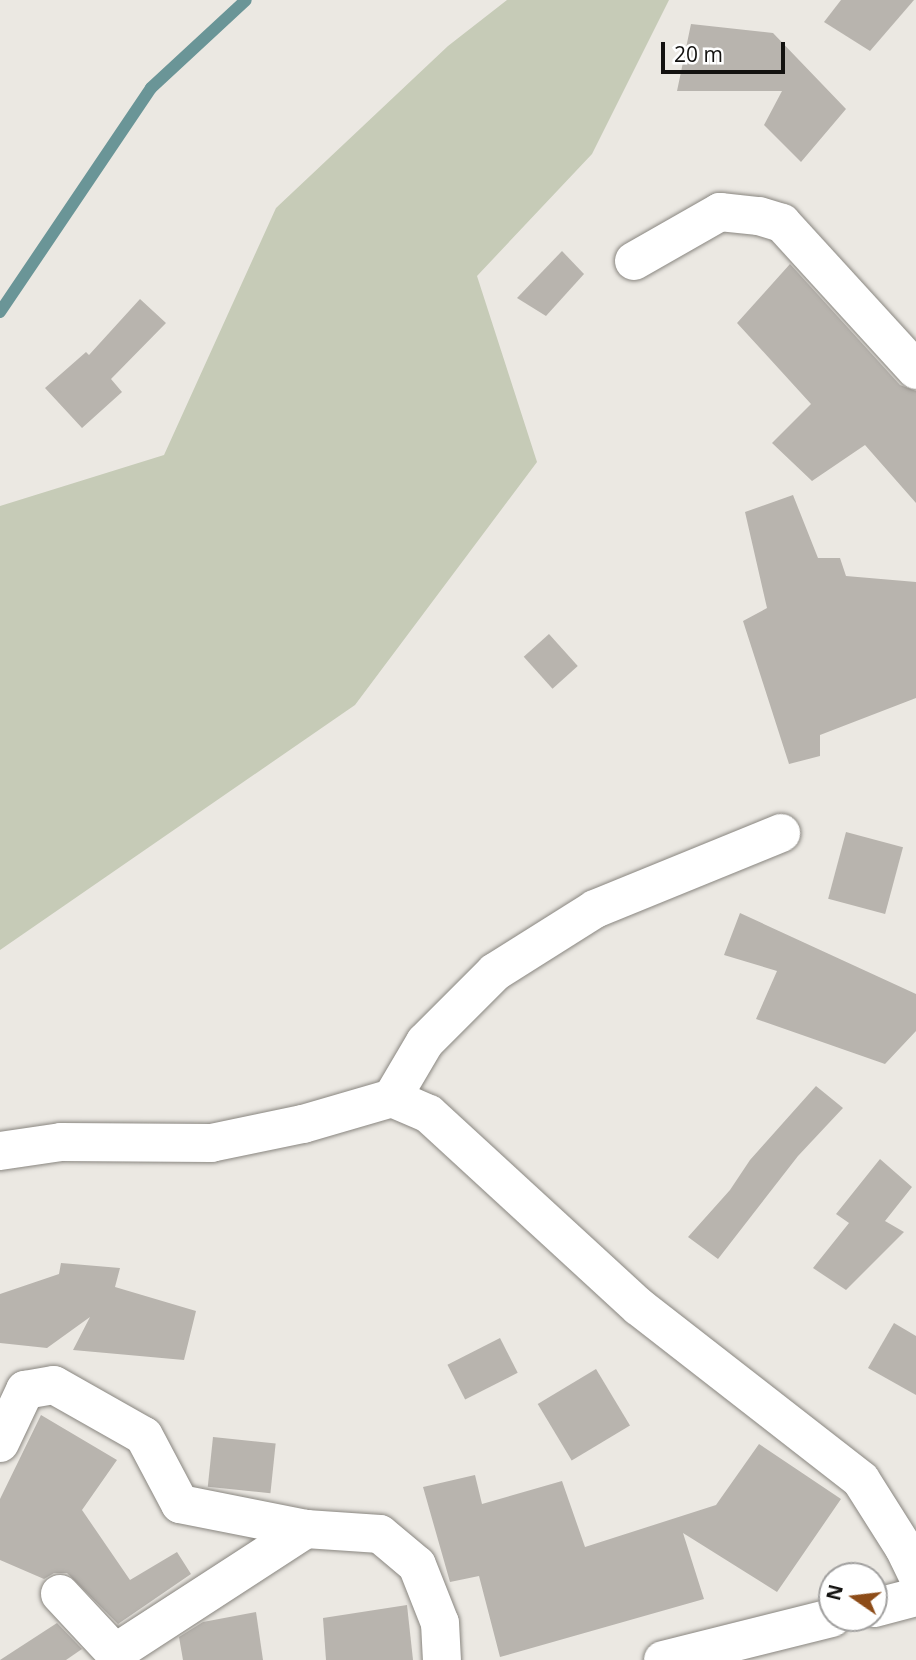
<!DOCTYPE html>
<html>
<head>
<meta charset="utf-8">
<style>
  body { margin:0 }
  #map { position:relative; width:916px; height:1660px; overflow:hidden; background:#ebe8e2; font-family:"Open Sans",sans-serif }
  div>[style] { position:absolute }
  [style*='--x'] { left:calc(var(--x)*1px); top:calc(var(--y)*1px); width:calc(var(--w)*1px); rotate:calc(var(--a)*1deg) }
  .green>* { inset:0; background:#c6cbb7 }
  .stream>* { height:12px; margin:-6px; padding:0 6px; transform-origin:6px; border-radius:6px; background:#6a9597 }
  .building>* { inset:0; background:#b8b4ae; transform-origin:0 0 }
  .roads { filter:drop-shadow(0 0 2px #898680) drop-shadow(0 0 2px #898680) }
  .street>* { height:38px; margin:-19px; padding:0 19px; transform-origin:19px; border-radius:19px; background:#fff }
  span { translate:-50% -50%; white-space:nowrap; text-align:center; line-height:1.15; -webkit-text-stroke:5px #fff; paint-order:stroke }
  .north { position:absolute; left:818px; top:1562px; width:70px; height:70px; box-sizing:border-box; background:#fff; border:2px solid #a1a09f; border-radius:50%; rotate:284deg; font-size:19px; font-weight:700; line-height:28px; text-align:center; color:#131210 }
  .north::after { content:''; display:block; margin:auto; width:24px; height:32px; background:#8d4c18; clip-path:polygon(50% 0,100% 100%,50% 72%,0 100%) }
  .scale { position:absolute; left:661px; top:42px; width:124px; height:32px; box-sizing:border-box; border:4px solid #131210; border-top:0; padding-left:9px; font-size:21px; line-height:24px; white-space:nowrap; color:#131210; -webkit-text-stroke:5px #fff; paint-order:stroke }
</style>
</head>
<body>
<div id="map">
  <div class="green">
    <div style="clip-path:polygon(507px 0,669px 0,592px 154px,477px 276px,537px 462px,355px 705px,0 950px,0 506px,164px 455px,276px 208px,448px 46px)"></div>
  </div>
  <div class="stream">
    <div style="--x:0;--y:312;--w:270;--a:-56"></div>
    <div style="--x:151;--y:88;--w:129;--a:-42.8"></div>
  </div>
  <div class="building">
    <div style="clip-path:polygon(841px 0,914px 0,870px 51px,824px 22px)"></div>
    <div style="clip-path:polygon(691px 24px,773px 33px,846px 109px,801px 162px,764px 125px,782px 91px,677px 91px)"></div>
    <div style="clip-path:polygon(562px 251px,584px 274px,546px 316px,517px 298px)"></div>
    <div style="clip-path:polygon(790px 264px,900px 385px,916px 391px,916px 503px,865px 445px,812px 481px,772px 443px,811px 404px,737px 323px)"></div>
    <div style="clip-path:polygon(140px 299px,166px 323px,111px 379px,122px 392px,82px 428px,45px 388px,86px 352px,89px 355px)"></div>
    <div style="clip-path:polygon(793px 495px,818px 558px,840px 558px,846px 576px,916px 582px,916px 698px,820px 735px,820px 756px,789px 764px,743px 621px,767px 608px,745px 512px)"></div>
    <div style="left:549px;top:634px;width:43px;height:34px;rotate:48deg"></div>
    <div style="left:846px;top:832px;width:59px;height:69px;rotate:15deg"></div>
    <div style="clip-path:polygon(740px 913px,916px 994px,916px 1031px,885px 1064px,756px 1019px,777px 971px,724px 955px)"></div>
    <div style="clip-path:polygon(816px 1086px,843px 1108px,798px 1156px,718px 1259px,688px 1237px,730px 1190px,750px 1160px)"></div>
    <div style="clip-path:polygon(880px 1159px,912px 1187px,885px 1221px,904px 1232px,846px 1290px,813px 1268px,849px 1223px,836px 1214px)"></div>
    <div style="clip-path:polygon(61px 1263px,120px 1268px,115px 1287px,196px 1311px,184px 1360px,73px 1350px,90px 1317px,47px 1348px,0 1343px,0 1294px,59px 1274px)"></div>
    <div style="clip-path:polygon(894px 1323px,916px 1336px,916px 1395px,868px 1368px)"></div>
    <div style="left:500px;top:1338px;width:39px;height:59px;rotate:63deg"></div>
    <div style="left:596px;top:1369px;width:66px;height:68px;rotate:59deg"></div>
    <div style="clip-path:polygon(41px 1415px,117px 1460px,82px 1510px,130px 1580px,177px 1552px,191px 1574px,118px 1624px,67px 1573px,54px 1573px,44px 1579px,0 1560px,0 1499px)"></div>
    <div style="left:213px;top:1437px;width:63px;height:50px;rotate:6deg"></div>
    <div style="clip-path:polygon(759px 1444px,841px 1499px,777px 1592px,683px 1533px,704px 1599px,500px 1657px,479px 1576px,450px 1582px,423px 1487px,475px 1475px,482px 1504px,562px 1481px,585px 1547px,716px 1505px)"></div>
    <div style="clip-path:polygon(407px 1605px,413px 1660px,326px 1660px,323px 1618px)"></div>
    <div style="clip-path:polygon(256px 1612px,263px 1660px,183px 1660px,179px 1637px,203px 1622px)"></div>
    <div style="clip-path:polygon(57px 1623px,82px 1649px,66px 1660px,0 1660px)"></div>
  </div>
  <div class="roads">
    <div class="street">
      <div style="--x:634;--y:261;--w:99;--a:-29.7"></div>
      <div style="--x:720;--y:212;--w:39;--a:6"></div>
      <div style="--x:759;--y:216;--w:24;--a:17"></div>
      <div style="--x:782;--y:223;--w:199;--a:47.6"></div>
      <div style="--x:392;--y:1098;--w:65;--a:-59.5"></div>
      <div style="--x:425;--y:1042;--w:99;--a:-45"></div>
      <div style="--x:495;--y:972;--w:118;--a:-32.2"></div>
      <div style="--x:595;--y:909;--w:201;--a:-22.2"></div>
      <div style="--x:0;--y:1151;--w:62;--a:-8.4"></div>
      <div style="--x:61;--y:1142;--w:150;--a:0.4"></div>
      <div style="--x:211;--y:1143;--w:94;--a:-11.7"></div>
      <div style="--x:303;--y:1124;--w:93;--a:-16.3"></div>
      <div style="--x:392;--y:1098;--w:40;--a:23.4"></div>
      <div style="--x:429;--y:1114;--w:285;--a:42.6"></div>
      <div style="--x:639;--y:1307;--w:281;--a:37.9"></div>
      <div style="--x:861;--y:1480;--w:80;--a:57.7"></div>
      <div style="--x:904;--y:1548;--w:28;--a:64"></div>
      <div style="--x:0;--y:1443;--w:59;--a:-64.7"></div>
      <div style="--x:25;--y:1390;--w:29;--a:-10"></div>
      <div style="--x:54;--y:1385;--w:103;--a:29.5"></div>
      <div style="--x:144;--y:1436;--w:77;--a:62.1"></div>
      <div style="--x:180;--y:1504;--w:128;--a:11.2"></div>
      <div style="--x:306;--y:1529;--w:74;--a:3.9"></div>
      <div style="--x:380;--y:1534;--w:48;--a:40"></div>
      <div style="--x:417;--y:1565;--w:62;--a:68.4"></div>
      <div style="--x:440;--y:1623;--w:37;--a:87"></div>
      <div style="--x:60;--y:1594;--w:81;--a:47"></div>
      <div style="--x:115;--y:1653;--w:228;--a:-33"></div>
      <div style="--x:874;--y:1608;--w:43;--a:-14.7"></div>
      <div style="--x:663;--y:1660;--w:174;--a:-14"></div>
    </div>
  </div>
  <div class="north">N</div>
  <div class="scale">20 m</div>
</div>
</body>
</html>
